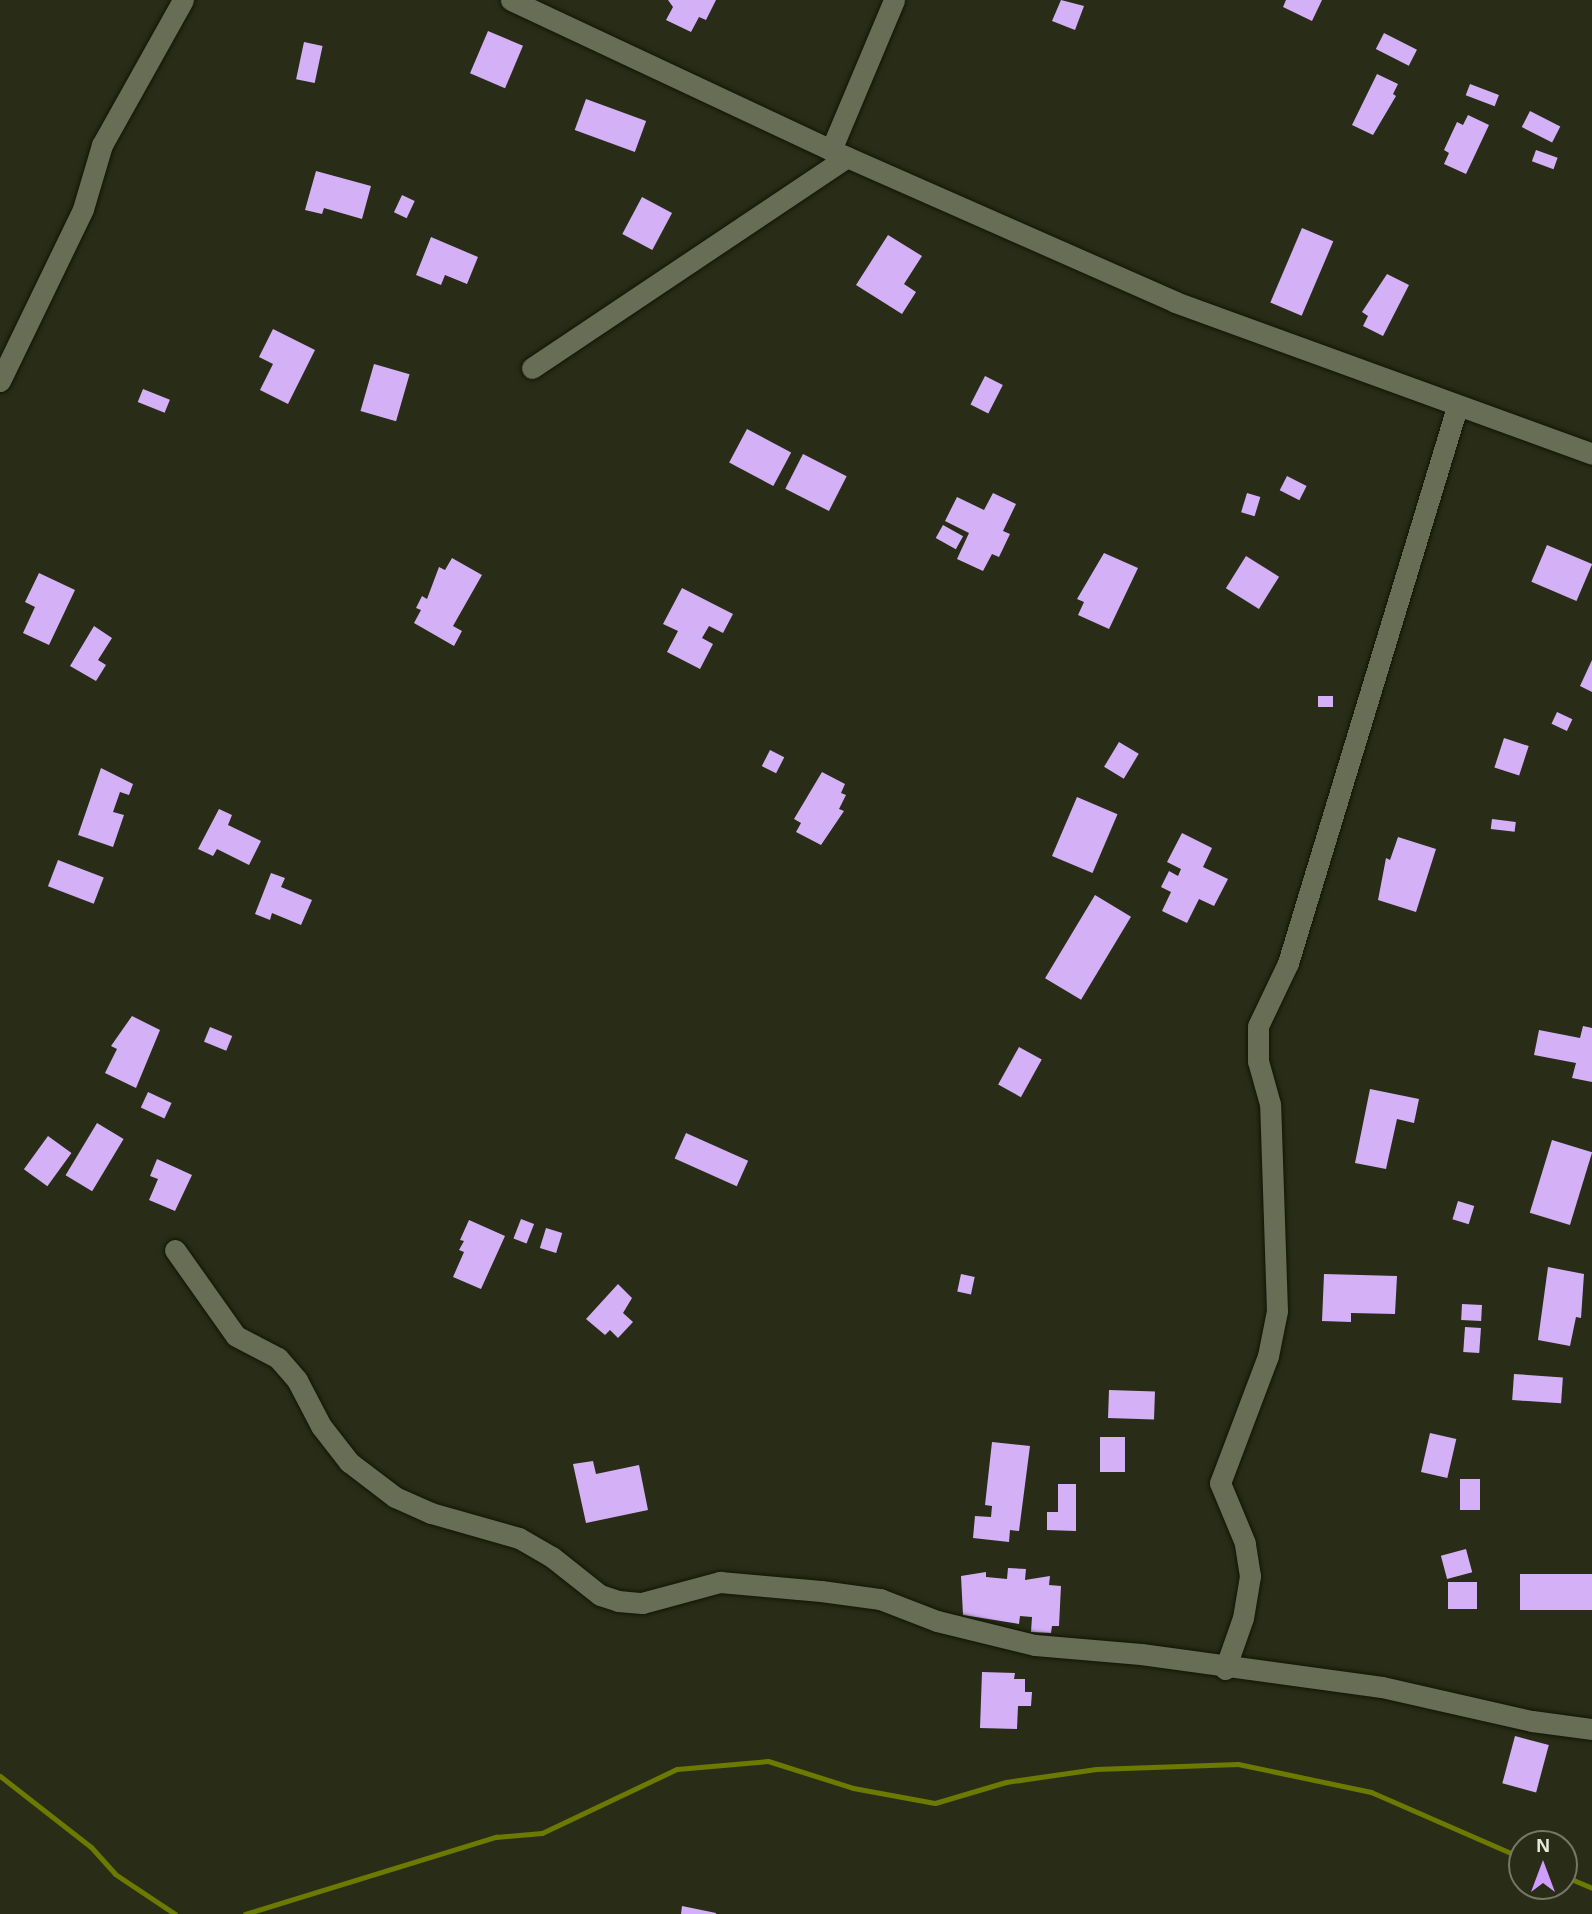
<!DOCTYPE html>
<html>
<head>
<meta charset="utf-8">
<style>
  body { margin:0 }
  #map { position:relative; width:1592px; height:1914px; overflow:hidden; background:#292d18; font-family:Arial,sans-serif }
  div>[style] { position:absolute }
  [style*='--x'] { left:calc(var(--x)*1px); top:calc(var(--y)*1px); width:calc(var(--w)*1px); rotate:calc(var(--a)*1deg) }
  .stream>* { height:5px; margin:-2.5px; padding:0 2.5px; transform-origin:2.5px; border-radius:2.5px; background:#6c7a00 }
  .building>* { inset:0; background:#d4b1f6; transform-origin:0 0 }
  .roads { filter:drop-shadow(0 0 2px #121503) drop-shadow(0 0 2px #121503) }
  .minor>* { height:21px; margin:-10.5px; padding:0 10.5px; transform-origin:10.5px; border-radius:10.5px; background:#686d56 }
  span { translate:-50% -50%; white-space:nowrap; text-align:center; line-height:1.15; -webkit-text-stroke:7px #292d18; paint-order:stroke }
  .north { position:absolute; left:1508px; top:1830px; width:70px; height:70px; box-sizing:border-box; background:#292d18; border:2px solid #757866; border-radius:50%; rotate:0deg; font-size:19px; font-weight:700; line-height:28px; text-align:center; color:#e6e9dc }
  .north::after { content:''; display:block; margin:auto; width:24px; height:32px; background:#d09dff; clip-path:polygon(50% 0,100% 100%,50% 72%,0 100%) }
</style>
</head>
<body>
<div id="map">
  <div class="stream">
    <div style="--x:0;--y:1776;--w:115;--a:38"></div>
    <div style="--x:91;--y:1847;--w:36;--a:48"></div>
    <div style="--x:115;--y:1874;--w:72;--a:33.7"></div>
    <div style="--x:1564;--y:1876;--w:30;--a:23"></div>
    <div style="--x:245;--y:1914;--w:263;--a:-17.1"></div>
    <div style="--x:496;--y:1837;--w:46;--a:-5"></div>
    <div style="--x:542;--y:1833;--w:149;--a:-25.4"></div>
    <div style="--x:677;--y:1769;--w:91;--a:-5"></div>
    <div style="--x:768;--y:1761;--w:89;--a:17.6"></div>
    <div style="--x:853;--y:1788;--w:83;--a:10.4"></div>
    <div style="--x:935;--y:1803;--w:74;--a:-16.5"></div>
    <div style="--x:1006;--y:1782;--w:91;--a:-8.2"></div>
    <div style="--x:1096;--y:1769;--w:142;--a:-2"></div>
    <div style="--x:1238;--y:1764;--w:136;--a:11.9"></div>
    <div style="--x:1371;--y:1792;--w:165;--a:23.6"></div>
  </div>
  <div class="building">
    <div style="clip-path:polygon(668px 0,716px 0,706px 20px,699px 17px,691px 32px,666px 20px,673px 7px)"></div>
    <div style="clip-path:polygon(1061px 0,1084px 6px,1075px 30px,1052px 21px)"></div>
    <div style="clip-path:polygon(1286px 0,1322px 0,1312px 21px,1283px 7px)"></div>
    <div style="left:488px;top:31px;width:38px;height:46px;rotate:23deg"></div>
    <div style="left:1384px;top:33px;width:37px;height:18px;rotate:27deg"></div>
    <div style="left:304px;top:42px;width:19px;height:38px;rotate:12deg"></div>
    <div style="clip-path:polygon(1377px 74px,1398px 84px,1393px 94px,1396px 96px,1373px 135px,1352px 125px)"></div>
    <div style="left:1470px;top:84px;width:31px;height:12px;rotate:21deg"></div>
    <div style="left:586px;top:99px;width:64px;height:33px;rotate:20deg"></div>
    <div style="left:1530px;top:111px;width:34px;height:18px;rotate:27deg"></div>
    <div style="clip-path:polygon(1468px 115px,1489px 125px,1466px 174px,1444px 164px,1449px 153px,1444px 150px,1457px 122px,1463px 125px)"></div>
    <div style="left:1536px;top:150px;width:23px;height:12px;rotate:20deg"></div>
    <div style="clip-path:polygon(316px 171px,371px 186px,362px 219px,324px 208px,322px 214px,305px 210px)"></div>
    <div style="left:402px;top:195px;width:14px;height:19px;rotate:25deg"></div>
    <div style="left:642px;top:197px;width:34px;height:42px;rotate:28deg"></div>
    <div style="left:1302px;top:228px;width:34px;height:81px;rotate:23deg"></div>
    <div style="clip-path:polygon(888px 235px,922px 256px,904px 284px,916px 292px,902px 314px,856px 285px)"></div>
    <div style="clip-path:polygon(431px 237px,478px 257px,467px 284px,445px 275px,441px 285px,416px 275px)"></div>
    <div style="clip-path:polygon(1387px 274px,1409px 285px,1383px 336px,1363px 326px,1368px 316px,1362px 312px)"></div>
    <div style="clip-path:polygon(273px 329px,315px 350px,288px 404px,260px 390px,273px 364px,259px 357px)"></div>
    <div style="left:374px;top:364px;width:37px;height:49px;rotate:16deg"></div>
    <div style="left:985px;top:376px;width:20px;height:32px;rotate:27deg"></div>
    <div style="left:143px;top:389px;width:29px;height:14px;rotate:22deg"></div>
    <div style="left:747px;top:429px;width:50px;height:38px;rotate:28deg"></div>
    <div style="left:803px;top:454px;width:49px;height:39px;rotate:27deg"></div>
    <div style="left:1287px;top:476px;width:22px;height:16px;rotate:27deg"></div>
    <div style="clip-path:polygon(993px 493px,1016px 504px,1003px 531px,1010px 534px,999px 557px,992px 554px,983px 571px,957px 559px,969px 533px,945px 521px,957px 497px,984px 510px)"></div>
    <div style="left:1247px;top:493px;width:14px;height:20px;rotate:17deg"></div>
    <div style="left:943px;top:525px;width:23px;height:15px;rotate:29deg"></div>
    <div style="left:1547px;top:545px;width:49px;height:40px;rotate:23deg"></div>
    <div style="clip-path:polygon(1104px 553px,1138px 568px,1109px 629px,1078px 615px,1084px 602px,1077px 599px)"></div>
    <div style="left:1246px;top:556px;width:39px;height:38px;rotate:32deg"></div>
    <div style="clip-path:polygon(452px 558px,482px 575px,453px 626px,462px 631px,454px 646px,414px 623px,421px 610px,416px 608px,422px 596px,427px 599px,439px 567px,445px 570px)"></div>
    <div style="clip-path:polygon(39px 573px,75px 590px,49px 645px,23px 633px,35px 607px,25px 602px)"></div>
    <div style="clip-path:polygon(682px 588px,733px 614px,723px 633px,709px 626px,702px 638px,713px 644px,700px 669px,667px 652px,678px 631px,663px 624px)"></div>
    <div style="clip-path:polygon(94px 626px,112px 638px,98px 660px,106px 665px,96px 681px,70px 666px)"></div>
    <div style="clip-path:polygon(1592px 660px,1592px 692px,1580px 686px)"></div>
    <div style="left:1318px;top:696px;width:15px;height:11px"></div>
    <div style="left:1557px;top:712px;width:17px;height:13px;rotate:25deg"></div>
    <div style="left:1504px;top:738px;width:26px;height:31px;rotate:18deg"></div>
    <div style="left:1119px;top:742px;width:23px;height:29px;rotate:31deg"></div>
    <div style="left:770px;top:750px;width:16px;height:18px;rotate:27deg"></div>
    <div style="clip-path:polygon(101px 768px,133px 784px,129px 795px,120px 792px,113px 812px,124px 815px,113px 847px,78px 835px)"></div>
    <div style="clip-path:polygon(822px 772px,845px 784px,841px 793px,846px 795px,839px 809px,844px 811px,821px 845px,796px 832px,801px 823px,794px 819px)"></div>
    <div style="left:1077px;top:797px;width:44px;height:64px;rotate:23deg"></div>
    <div style="clip-path:polygon(219px 809px,232px 815px,228px 825px,261px 841px,249px 865px,217px 849px,213px 856px,198px 849px)"></div>
    <div style="left:1492px;top:819px;width:24px;height:10px;rotate:7deg"></div>
    <div style="clip-path:polygon(1182px 833px,1212px 848px,1203px 867px,1228px 879px,1214px 906px,1199px 899px,1187px 923px,1162px 911px,1171px 892px,1161px 887px,1169px 871px,1178px 876px,1181px 869px,1167px 862px)"></div>
    <div style="clip-path:polygon(1398px 837px,1436px 849px,1416px 912px,1378px 900px,1386px 858px,1390px 860px)"></div>
    <div style="left:58px;top:860px;width:49px;height:28px;rotate:21deg"></div>
    <div style="clip-path:polygon(271px 873px,285px 878px,281px 887px,312px 900px,301px 925px,272px 913px,270px 920px,255px 914px)"></div>
    <div style="left:1095px;top:895px;width:42px;height:97px;rotate:31deg"></div>
    <div style="clip-path:polygon(132px 1016px,160px 1030px,136px 1088px,105px 1073px,117px 1049px,111px 1046px)"></div>
    <div style="clip-path:polygon(1583px 1026px,1592px 1028px,1592px 1082px,1572px 1078px,1576px 1063px,1534px 1055px,1539px 1030px,1580px 1038px)"></div>
    <div style="left:210px;top:1027px;width:24px;height:16px;rotate:22deg"></div>
    <div style="left:1019px;top:1047px;width:26px;height:43px;rotate:29deg"></div>
    <div style="clip-path:polygon(1370px 1089px,1419px 1099px,1414px 1123px,1397px 1119px,1386px 1169px,1355px 1163px)"></div>
    <div style="left:148px;top:1092px;width:26px;height:17px;rotate:25deg"></div>
    <div style="left:97px;top:1123px;width:31px;height:61px;rotate:31deg"></div>
    <div style="left:686px;top:1133px;width:68px;height:28px;rotate:24deg"></div>
    <div style="left:48px;top:1136px;width:29px;height:41px;rotate:36deg"></div>
    <div style="left:1552px;top:1140px;width:42px;height:76px;rotate:17deg"></div>
    <div style="clip-path:polygon(157px 1159px,192px 1175px,175px 1211px,149px 1200px,158px 1179px,150px 1176px)"></div>
    <div style="left:1458px;top:1201px;width:17px;height:19px;rotate:17deg"></div>
    <div style="left:521px;top:1219px;width:14px;height:21px;rotate:21deg"></div>
    <div style="clip-path:polygon(469px 1220px,505px 1236px,481px 1289px,453px 1277px,464px 1252px,459px 1250px,464px 1241px,460px 1240px)"></div>
    <div style="left:546px;top:1228px;width:17px;height:21px;rotate:17deg"></div>
    <div style="clip-path:polygon(1548px 1267px,1584px 1274px,1581px 1318px,1576px 1317px,1570px 1346px,1538px 1340px)"></div>
    <div style="left:961px;top:1274px;width:14px;height:18px;rotate:12deg"></div>
    <div style="clip-path:polygon(1324px 1274px,1397px 1276px,1395px 1314px,1351px 1313px,1351px 1322px,1322px 1321px)"></div>
    <div style="clip-path:polygon(618px 1284px,632px 1298px,623px 1313px,633px 1322px,618px 1338px,610px 1330px,605px 1335px,586px 1319px)"></div>
    <div style="left:1462px;top:1304px;width:20px;height:16px;rotate:3deg"></div>
    <div style="left:1465px;top:1327px;width:16px;height:25px;rotate:4deg"></div>
    <div style="left:1514px;top:1374px;width:49px;height:26px;rotate:4deg"></div>
    <div style="left:1109px;top:1390px;width:46px;height:28px;rotate:2deg"></div>
    <div style="left:1430px;top:1433px;width:27px;height:40px;rotate:13deg"></div>
    <div style="left:1100px;top:1437px;width:25px;height:35px"></div>
    <div style="clip-path:polygon(992px 1442px,1030px 1446px,1019px 1531px,1010px 1530px,1009px 1542px,973px 1538px,975px 1516px,991px 1517px,992px 1506px,985px 1505px)"></div>
    <div style="clip-path:polygon(593px 1461px,596px 1474px,639px 1465px,648px 1510px,586px 1523px,573px 1464px)"></div>
    <div style="left:1460px;top:1479px;width:20px;height:31px"></div>
    <div style="clip-path:polygon(1058px 1484px,1076px 1484px,1076px 1531px,1047px 1530px,1047px 1512px,1058px 1512px)"></div>
    <div style="left:1466px;top:1549px;width:24px;height:26px;rotate:75deg"></div>
    <div style="clip-path:polygon(1008px 1568px,1026px 1569px,1025px 1580px,1050px 1576px,1049px 1585px,1061px 1586px,1059px 1626px,1052px 1626px,1051px 1633px,1031px 1632px,1032px 1617px,1020px 1616px,1019px 1624px,963px 1615px,961px 1576px,986px 1572px,986px 1577px,1007px 1579px)"></div>
    <div style="left:1592px;top:1574px;width:36px;height:72px;rotate:90deg"></div>
    <div style="left:1448px;top:1582px;width:29px;height:27px"></div>
    <div style="clip-path:polygon(982px 1672px,1015px 1673px,1014px 1679px,1025px 1679px,1025px 1692px,1032px 1692px,1031px 1706px,1018px 1706px,1017px 1729px,980px 1728px)"></div>
    <div style="left:1515px;top:1736px;width:35px;height:49px;rotate:15deg"></div>
    <div style="clip-path:polygon(682px 1906px,716px 1913px,716px 1914px,681px 1914px)"></div>
  </div>
  <div class="roads">
    <div class="minor">
      <div style="--x:511;--y:0;--w:353;--a:25.1"></div>
      <div style="--x:831;--y:150;--w:376;--a:23.8"></div>
      <div style="--x:1175;--y:302;--w:444;--a:20"></div>
      <div style="--x:831;--y:150;--w:163;--a:-67.2"></div>
      <div style="--x:532;--y:368;--w:379;--a:-33.8"></div>
      <div style="--x:0;--y:381;--w:191;--a:-64.2"></div>
      <div style="--x:83;--y:209;--w:67;--a:-73.5"></div>
      <div style="--x:102;--y:145;--w:166;--a:-60.8"></div>
      <div style="--x:175;--y:1250;--w:105;--a:54.7"></div>
      <div style="--x:236;--y:1336;--w:47;--a:27.6"></div>
      <div style="--x:278;--y:1358;--w:29;--a:49"></div>
      <div style="--x:297;--y:1380;--w:52;--a:62.4"></div>
      <div style="--x:321;--y:1426;--w:46;--a:52.1"></div>
      <div style="--x:349;--y:1462;--w:58;--a:37.3"></div>
      <div style="--x:395;--y:1497;--w:39;--a:24"></div>
      <div style="--x:431;--y:1513;--w:91;--a:15.9"></div>
      <div style="--x:519;--y:1538;--w:38;--a:30"></div>
      <div style="--x:552;--y:1557;--w:61;--a:38.4"></div>
      <div style="--x:600;--y:1595;--w:19;--a:18"></div>
      <div style="--x:618;--y:1601;--w:24;--a:5"></div>
      <div style="--x:642;--y:1603;--w:81;--a:-15.1"></div>
      <div style="--x:720;--y:1582;--w:101;--a:5.1"></div>
      <div style="--x:821;--y:1591;--w:60;--a:7.7"></div>
      <div style="--x:880;--y:1599;--w:61;--a:21.1"></div>
      <div style="--x:937;--y:1621;--w:101;--a:13.8"></div>
      <div style="--x:1035;--y:1645;--w:106;--a:4.9"></div>
      <div style="--x:1141;--y:1654;--w:243;--a:7.8"></div>
      <div style="--x:1382;--y:1687;--w:154;--a:12.8"></div>
      <div style="--x:1532;--y:1721;--w:61;--a:7.6"></div>
      <div style="--x:1225;--y:1669;--w:54;--a:-70.6"></div>
      <div style="--x:1243;--y:1618;--w:43;--a:-80.5"></div>
      <div style="--x:1250;--y:1576;--w:33;--a:-99"></div>
      <div style="--x:1245;--y:1543;--w:65;--a:-112.6"></div>
      <div style="--x:1220;--y:1483;--w:136;--a:-69.3"></div>
      <div style="--x:1268;--y:1356;--w:46;--a:-78.7"></div>
      <div style="--x:1277;--y:1311;--w:207;--a:-91.9"></div>
      <div style="--x:1270;--y:1104;--w:45;--a:-105.6"></div>
      <div style="--x:1258;--y:1061;--w:35;--a:-90"></div>
      <div style="--x:1258;--y:1026;--w:70;--a:-64.5"></div>
      <div style="--x:1288;--y:963;--w:581;--a:-73.09"></div>
    </div>
  </div>
  <div class="north">N</div>
</div>
</body>
</html>
